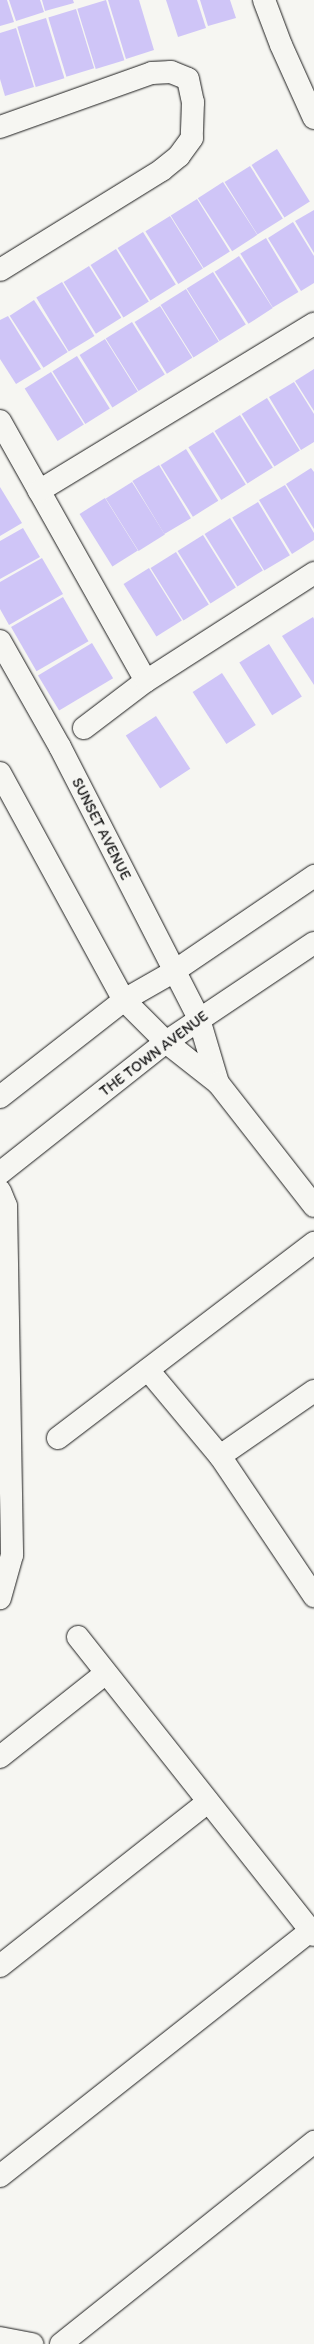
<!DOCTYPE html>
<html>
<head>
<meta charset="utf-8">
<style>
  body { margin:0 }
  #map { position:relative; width:314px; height:2344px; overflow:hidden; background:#f6f6f2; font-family:Itim,sans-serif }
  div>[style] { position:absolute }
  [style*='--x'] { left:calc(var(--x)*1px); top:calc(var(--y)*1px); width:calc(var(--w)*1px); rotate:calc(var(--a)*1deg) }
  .building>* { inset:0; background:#cfc5f7; transform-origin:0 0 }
  .roads { filter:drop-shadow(0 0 1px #1c1c1c) drop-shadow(0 0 1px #1c1c1c) }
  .street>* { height:22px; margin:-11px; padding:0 11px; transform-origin:11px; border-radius:11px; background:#f6f6f2 }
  span { translate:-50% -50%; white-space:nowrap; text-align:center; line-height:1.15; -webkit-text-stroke:3.5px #f6f6f2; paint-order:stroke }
  .street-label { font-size:15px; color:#1c1c1c }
</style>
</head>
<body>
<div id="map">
  <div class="building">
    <div style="clip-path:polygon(0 0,7px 0,14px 22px,0 26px)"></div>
    <div style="clip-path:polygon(9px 0,40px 0,44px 12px,16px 21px)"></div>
    <div style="clip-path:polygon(42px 0,73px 0,74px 3px,45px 11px)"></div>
    <div style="left:106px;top:0;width:63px;height:30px;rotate:73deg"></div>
    <div style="clip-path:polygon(108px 0,139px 0,154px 50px,126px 59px)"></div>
    <div style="clip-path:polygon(166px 0,197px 0,206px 28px,178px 37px)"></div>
    <div style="clip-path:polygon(200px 0,230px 0,236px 18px,208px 26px)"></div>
    <div style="left:76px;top:9px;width:62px;height:29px;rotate:73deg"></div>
    <div style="left:46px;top:18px;width:63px;height:30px;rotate:73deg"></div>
    <div style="clip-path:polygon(16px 28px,34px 87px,5px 96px,0 79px,0 33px)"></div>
    <div style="left:277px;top:149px;width:62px;height:30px;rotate:58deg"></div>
    <div style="left:250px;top:166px;width:62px;height:30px;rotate:58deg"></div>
    <div style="left:223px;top:182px;width:63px;height:30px;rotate:57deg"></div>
    <div style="left:197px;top:199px;width:62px;height:31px;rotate:58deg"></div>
    <div style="clip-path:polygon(314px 210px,314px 253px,295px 221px)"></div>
    <div style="left:170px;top:216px;width:62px;height:29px;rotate:58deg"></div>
    <div style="clip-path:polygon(293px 222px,314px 256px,314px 283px,301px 291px,268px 238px)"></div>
    <div style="left:143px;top:232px;width:62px;height:30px;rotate:58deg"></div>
    <div style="left:266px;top:238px;width:63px;height:30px;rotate:59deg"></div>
    <div style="left:116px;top:249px;width:62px;height:30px;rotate:58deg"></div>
    <div style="left:239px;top:256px;width:62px;height:29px;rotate:57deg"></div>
    <div style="left:89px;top:266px;width:61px;height:30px;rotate:58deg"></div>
    <div style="left:213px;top:272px;width:62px;height:31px;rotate:58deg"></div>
    <div style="left:62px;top:282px;width:63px;height:30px;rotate:59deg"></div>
    <div style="left:186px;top:289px;width:62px;height:30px;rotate:58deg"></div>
    <div style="left:34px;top:300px;width:62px;height:29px;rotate:57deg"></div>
    <div style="left:160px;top:306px;width:61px;height:30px;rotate:58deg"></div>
    <div style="clip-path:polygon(8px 316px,41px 369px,16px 384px,0 359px,0 320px)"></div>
    <div style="left:132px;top:322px;width:62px;height:31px;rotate:58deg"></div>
    <div style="left:105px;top:339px;width:62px;height:30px;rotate:58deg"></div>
    <div style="left:77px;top:356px;width:62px;height:29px;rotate:58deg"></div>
    <div style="clip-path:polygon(314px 369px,314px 411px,295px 381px)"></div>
    <div style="left:51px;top:372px;width:62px;height:31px;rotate:58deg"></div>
    <div style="clip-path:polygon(294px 382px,314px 414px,314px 442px,301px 450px,269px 397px)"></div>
    <div style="left:267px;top:398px;width:62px;height:30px;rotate:58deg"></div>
    <div style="left:240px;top:415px;width:62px;height:30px;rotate:58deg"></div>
    <div style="left:213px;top:432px;width:62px;height:29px;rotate:58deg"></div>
    <div style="left:186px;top:449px;width:61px;height:30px;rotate:58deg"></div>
    <div style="left:159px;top:465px;width:62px;height:31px;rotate:59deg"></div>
    <div style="clip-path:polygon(311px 468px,314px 472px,314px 529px,286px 484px)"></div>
    <div style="left:132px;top:482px;width:62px;height:31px;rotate:58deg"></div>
    <div style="clip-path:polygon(285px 485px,314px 533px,314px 540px,292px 554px,259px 500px)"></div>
    <div style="clip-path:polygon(0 487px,22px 523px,0 536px)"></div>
    <div style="left:105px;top:498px;width:62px;height:30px;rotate:58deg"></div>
    <div style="left:258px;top:502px;width:62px;height:30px;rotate:59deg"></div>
    <div style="left:230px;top:518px;width:62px;height:30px;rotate:58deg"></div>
    <div style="clip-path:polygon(23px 528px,40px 557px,0 579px,0 541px)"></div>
    <div style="left:203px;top:535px;width:62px;height:30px;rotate:58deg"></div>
    <div style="left:176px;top:552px;width:62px;height:30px;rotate:58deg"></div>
    <div style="clip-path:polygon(42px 558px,63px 594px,9px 625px,0 609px,0 582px)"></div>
    <div style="left:149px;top:568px;width:62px;height:30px;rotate:58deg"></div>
    <div style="left:63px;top:597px;width:51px;height:60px;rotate:60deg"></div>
    <div style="clip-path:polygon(313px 617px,314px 619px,314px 685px,282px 636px)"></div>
    <div style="left:92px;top:643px;width:41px;height:63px;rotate:59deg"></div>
    <div style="left:269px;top:644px;width:62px;height:35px;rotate:58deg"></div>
    <div style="left:222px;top:673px;width:62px;height:35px;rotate:57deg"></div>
    <div style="left:156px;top:716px;width:63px;height:36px;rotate:57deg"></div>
  </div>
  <div class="roads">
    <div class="street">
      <div style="--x:264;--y:0;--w:48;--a:69.3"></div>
      <div style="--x:281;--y:45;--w:80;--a:65.7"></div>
      <div style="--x:0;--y:127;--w:161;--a:-19.6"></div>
      <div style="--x:152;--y:73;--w:19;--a:-3"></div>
      <div style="--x:171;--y:72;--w:18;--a:22"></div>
      <div style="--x:188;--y:79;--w:24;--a:78"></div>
      <div style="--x:193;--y:102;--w:36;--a:92"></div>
      <div style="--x:192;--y:138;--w:22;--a:126"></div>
      <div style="--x:179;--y:156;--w:22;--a:141"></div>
      <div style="--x:162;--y:170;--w:190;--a:148.3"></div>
      <div style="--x:0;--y:421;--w:298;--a:60.7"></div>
      <div style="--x:39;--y:491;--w:322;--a:-31.3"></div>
      <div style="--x:0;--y:641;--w:122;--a:60.5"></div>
      <div style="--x:60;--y:747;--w:305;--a:62.9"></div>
      <div style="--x:199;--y:1019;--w:67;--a:73.5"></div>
      <div style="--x:84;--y:728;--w:78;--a:-37.2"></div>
      <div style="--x:146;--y:681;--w:200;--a:-32.7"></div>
      <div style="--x:0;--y:773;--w:259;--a:61.4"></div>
      <div style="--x:124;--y:1000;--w:59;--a:45"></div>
      <div style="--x:166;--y:1042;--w:66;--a:38.3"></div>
      <div style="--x:218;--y:1083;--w:156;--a:52"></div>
      <div style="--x:0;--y:1097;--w:157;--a:-38"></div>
      <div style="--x:124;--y:1000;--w:56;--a:-29.7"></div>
      <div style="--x:173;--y:972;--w:171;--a:-34.2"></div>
      <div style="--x:0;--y:1173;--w:211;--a:-38.3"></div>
      <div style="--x:166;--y:1042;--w:178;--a:-33.8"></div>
      <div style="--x:0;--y:1191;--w:16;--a:68"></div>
      <div style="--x:6;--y:1206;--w:349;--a:89"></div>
      <div style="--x:12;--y:1555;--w:45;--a:105.6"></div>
      <div style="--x:148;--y:1370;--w:112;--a:50.1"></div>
      <div style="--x:220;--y:1456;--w:169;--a:56.1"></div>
      <div style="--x:58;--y:1438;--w:322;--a:-37.3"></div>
      <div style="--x:220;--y:1456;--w:114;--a:-34.7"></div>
      <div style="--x:78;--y:1637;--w:380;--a:51.6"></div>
      <div style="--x:0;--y:1757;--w:135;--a:-38.4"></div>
      <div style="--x:0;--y:1966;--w:265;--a:-38.3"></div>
      <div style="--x:0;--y:2176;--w:395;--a:-38.3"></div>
      <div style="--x:0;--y:2338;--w:33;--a:11"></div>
      <div style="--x:61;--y:2344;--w:324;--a:-38.6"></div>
    </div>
  </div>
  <div class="street-label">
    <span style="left:101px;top:829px;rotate:63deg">SUNSET AVENUE</span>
    <span style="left:154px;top:1054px;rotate:-37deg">THE TOWN AVENUE</span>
  </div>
</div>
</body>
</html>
